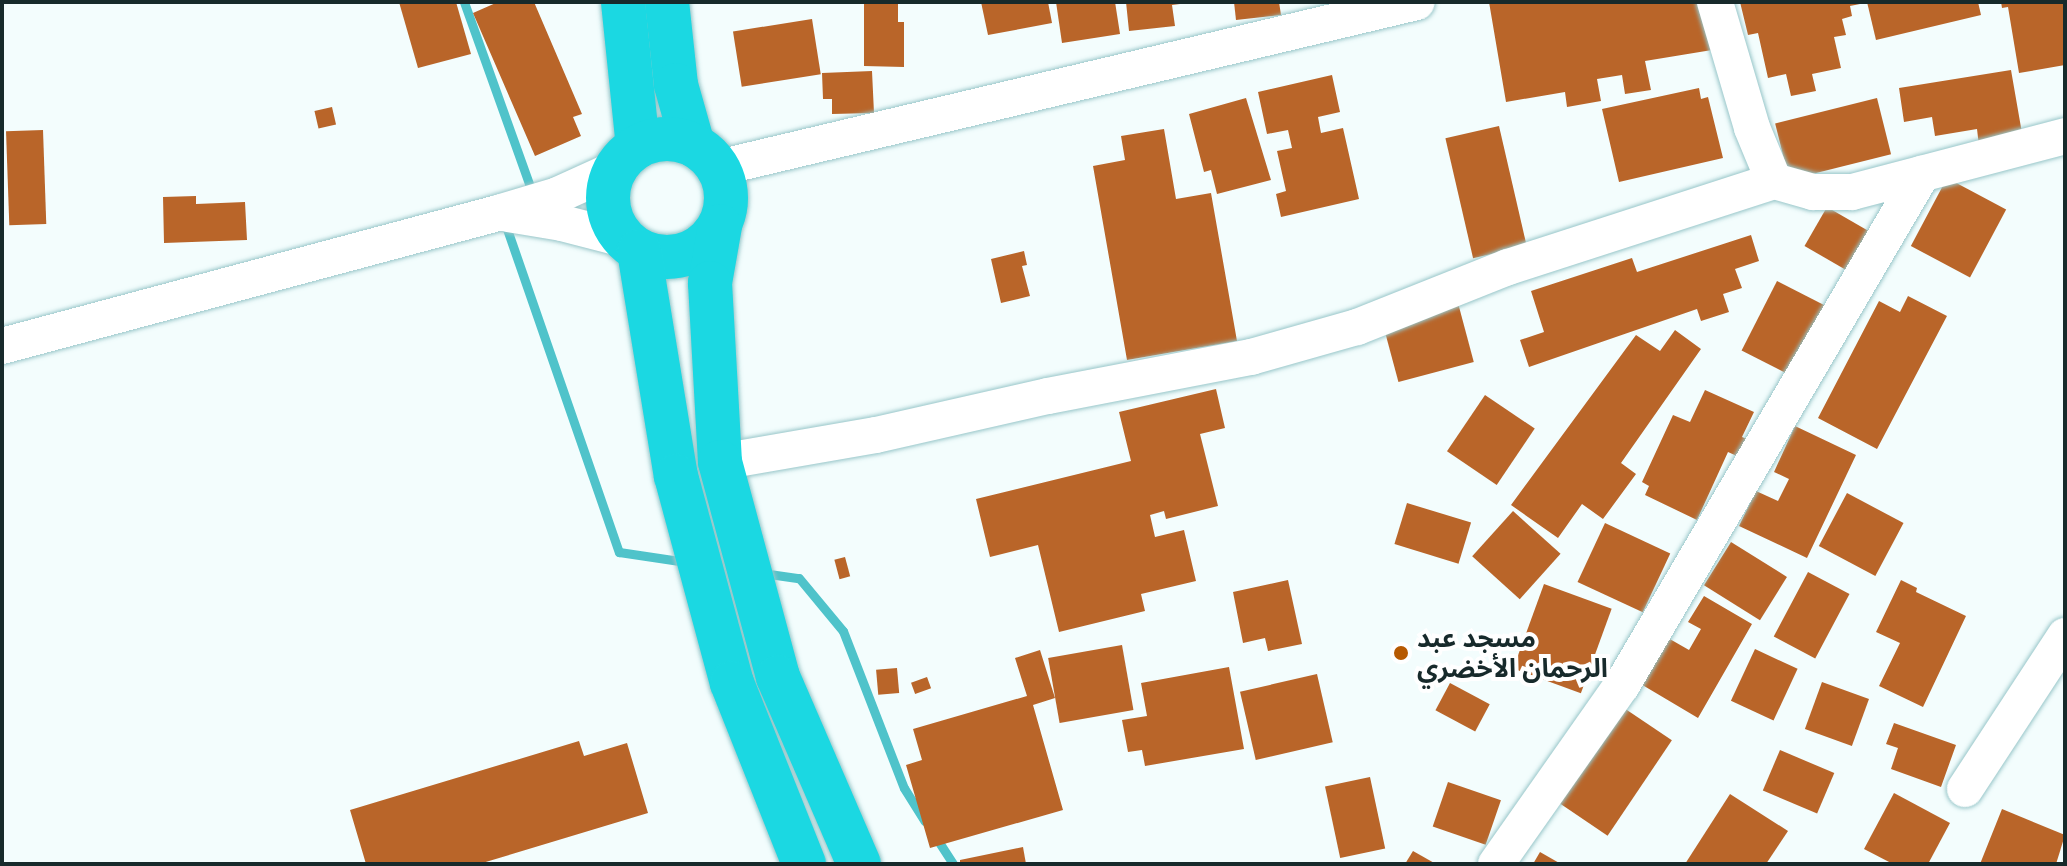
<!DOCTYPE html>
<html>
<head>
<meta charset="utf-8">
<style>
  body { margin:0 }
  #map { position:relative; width:2067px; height:866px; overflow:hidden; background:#f3fdfd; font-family:"IBM Plex Sans","Noto Sans Arabic",sans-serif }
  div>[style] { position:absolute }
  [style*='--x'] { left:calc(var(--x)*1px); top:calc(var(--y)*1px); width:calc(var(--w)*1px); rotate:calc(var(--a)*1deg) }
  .stream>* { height:9px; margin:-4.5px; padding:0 4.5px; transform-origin:4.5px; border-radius:4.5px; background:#4fc3ca }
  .building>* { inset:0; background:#b96529; transform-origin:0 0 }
  .roads { filter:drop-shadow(0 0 2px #98c6c9) drop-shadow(0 0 2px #98c6c9) }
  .minor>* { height:36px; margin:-18px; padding:0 18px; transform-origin:18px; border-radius:18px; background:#fff }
  .highway>* { height:44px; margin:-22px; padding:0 22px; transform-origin:22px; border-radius:22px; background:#1bd8e2 }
  .highway>.ring { margin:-22px; padding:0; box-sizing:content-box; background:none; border:44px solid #1bd8e2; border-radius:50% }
  .dots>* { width:22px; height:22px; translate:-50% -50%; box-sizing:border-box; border:4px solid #fff; border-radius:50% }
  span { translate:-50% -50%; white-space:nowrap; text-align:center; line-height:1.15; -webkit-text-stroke:8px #fff; paint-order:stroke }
  .poi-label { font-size:26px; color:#172a2b; font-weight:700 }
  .left { translate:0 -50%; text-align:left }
  .frame { position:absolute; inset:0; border:4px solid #172a2b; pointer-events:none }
</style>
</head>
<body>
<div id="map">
  <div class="stream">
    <div style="--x:464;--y:2;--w:193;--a:70.3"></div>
    <div style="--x:507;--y:229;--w:342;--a:70.9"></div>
    <div style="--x:619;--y:552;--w:61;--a:8.5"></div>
    <div style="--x:769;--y:574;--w:30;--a:8"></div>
    <div style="--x:799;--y:578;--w:69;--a:50.3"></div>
    <div style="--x:843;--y:631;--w:168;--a:68.8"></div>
    <div style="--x:904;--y:788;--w:39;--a:58"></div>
    <div style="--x:935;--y:836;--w:33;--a:57"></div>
  </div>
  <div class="building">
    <div style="clip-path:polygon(399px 2px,456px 2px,471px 54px,418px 68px)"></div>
    <div style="clip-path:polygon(498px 2px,534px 2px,582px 114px,573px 117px,581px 136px,535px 156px,473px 13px)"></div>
    <div style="clip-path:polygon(864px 2px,898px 2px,898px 22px,904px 22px,904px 67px,864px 66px)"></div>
    <div style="clip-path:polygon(981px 2px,1048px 2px,1052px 23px,988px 35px)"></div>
    <div style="clip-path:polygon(1056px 2px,1115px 2px,1120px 34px,1062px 43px)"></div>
    <div style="clip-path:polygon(1126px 2px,1180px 2px,1180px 4px,1172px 5px,1175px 26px,1129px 31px)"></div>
    <div style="clip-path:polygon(1234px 2px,1279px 2px,1281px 15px,1236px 20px)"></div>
    <div style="clip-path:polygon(1489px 2px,1703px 2px,1712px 50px,1645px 61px,1651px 90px,1625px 94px,1622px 75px,1597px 79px,1601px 101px,1567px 107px,1565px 92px,1506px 102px)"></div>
    <div style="clip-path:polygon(1740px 2px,1865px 2px,1865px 3px,1850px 6px,1852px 16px,1842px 19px,1846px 35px,1834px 37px,1841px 68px,1812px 74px,1816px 91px,1791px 96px,1786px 74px,1768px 78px,1758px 33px,1748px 35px)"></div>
    <div style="clip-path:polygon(1867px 2px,1978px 2px,1981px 15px,1876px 40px)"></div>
    <div style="clip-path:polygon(2001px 2px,2065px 2px,2065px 65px,2019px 73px,2008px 7px,2002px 8px)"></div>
    <div style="left:812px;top:19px;width:56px;height:80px;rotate:81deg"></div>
    <div style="clip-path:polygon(2011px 70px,2023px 139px,1979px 146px,1977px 129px,1935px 136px,1932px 117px,1904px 122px,1899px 88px)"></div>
    <div style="clip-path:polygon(872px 71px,874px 113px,832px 114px,832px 99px,823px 99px,822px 73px)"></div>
    <div style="clip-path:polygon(1332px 75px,1340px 112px,1318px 117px,1321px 133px,1343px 128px,1359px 199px,1281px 217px,1276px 194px,1286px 191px,1277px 151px,1292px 148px,1288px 130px,1267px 134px,1258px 92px)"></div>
    <div style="clip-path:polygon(1699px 88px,1701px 99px,1708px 97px,1723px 158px,1619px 182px,1602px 109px)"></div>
    <div style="clip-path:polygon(1246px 98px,1271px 180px,1217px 194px,1211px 170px,1204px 172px,1189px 114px)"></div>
    <div style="left:1877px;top:98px;width:58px;height:105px;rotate:76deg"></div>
    <div style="left:332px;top:107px;width:18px;height:18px;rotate:77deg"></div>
    <div style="left:1499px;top:126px;width:123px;height:55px;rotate:77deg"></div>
    <div style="clip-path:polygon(1164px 129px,1176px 199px,1211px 193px,1237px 341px,1127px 360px,1093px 166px,1125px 160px,1121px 136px)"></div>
    <div style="left:43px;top:130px;width:94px;height:37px;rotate:88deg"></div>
    <div style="left:1947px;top:178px;width:67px;height:77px;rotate:28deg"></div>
    <div style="clip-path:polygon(196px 196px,196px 204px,245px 202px,247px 240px,164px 243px,163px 197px)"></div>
    <div style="left:1827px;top:207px;width:48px;height:45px;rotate:30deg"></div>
    <div style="clip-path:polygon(1751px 235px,1759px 261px,1735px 269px,1742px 288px,1723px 294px,1729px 312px,1701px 321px,1697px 309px,1529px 367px,1520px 340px,1544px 332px,1531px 291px,1632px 258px,1637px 272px)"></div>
    <div style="clip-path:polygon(1024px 251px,1027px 265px,1022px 266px,1030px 296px,1001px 303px,991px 259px)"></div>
    <div style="left:1777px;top:281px;width:56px;height:78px;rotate:27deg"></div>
    <div style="clip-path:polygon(1908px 296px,1947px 316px,1877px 449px,1818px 418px,1879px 301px,1900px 312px)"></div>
    <div style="left:1458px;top:303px;width:61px;height:78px;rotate:75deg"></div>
    <div style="clip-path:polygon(1675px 330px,1701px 349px,1621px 463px,1636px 474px,1603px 519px,1582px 504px,1558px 538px,1511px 505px,1636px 335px,1660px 351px)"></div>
    <div style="clip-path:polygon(1216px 389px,1225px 428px,1200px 434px,1218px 506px,1166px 519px,1164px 511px,1150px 515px,1155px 537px,1184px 530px,1196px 581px,1141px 594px,1145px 611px,1059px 632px,1038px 545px,990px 557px,976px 499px,1131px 461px,1119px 412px)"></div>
    <div style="clip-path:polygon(1705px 390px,1754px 412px,1742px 437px,1756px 443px,1748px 461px,1728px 452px,1697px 520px,1645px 495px,1649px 486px,1642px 482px,1673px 415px,1690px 422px)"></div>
    <div style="left:1485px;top:395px;width:60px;height:68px;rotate:34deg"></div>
    <div style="clip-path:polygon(1795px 426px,1856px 455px,1807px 558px,1739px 526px,1756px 491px,1778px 501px,1789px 479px,1774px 472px)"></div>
    <div style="left:1847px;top:493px;width:64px;height:60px;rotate:28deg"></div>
    <div style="left:1407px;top:503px;width:67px;height:43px;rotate:17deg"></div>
    <div style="left:1513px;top:511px;width:64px;height:61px;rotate:42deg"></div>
    <div style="left:1605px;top:523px;width:72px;height:65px;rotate:25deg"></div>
    <div style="left:1731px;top:542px;width:66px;height:51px;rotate:32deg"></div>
    <div style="left:845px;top:557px;width:20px;height:11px;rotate:75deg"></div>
    <div style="left:1808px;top:572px;width:47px;height:73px;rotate:28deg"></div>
    <div style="clip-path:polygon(1288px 580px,1302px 644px,1268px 651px,1265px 638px,1243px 643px,1233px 592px)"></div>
    <div style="clip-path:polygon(1901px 580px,1917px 588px,1916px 592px,1966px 616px,1923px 707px,1879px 686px,1900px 643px,1876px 632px)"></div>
    <div style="left:1544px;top:584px;width:72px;height:90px;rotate:20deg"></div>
    <div style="clip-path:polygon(1704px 596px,1752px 624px,1698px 718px,1634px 680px,1661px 634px,1689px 650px,1701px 629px,1688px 622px)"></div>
    <div style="left:1122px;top:645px;width:66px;height:75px;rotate:80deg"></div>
    <div style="left:1755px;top:649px;width:47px;height:57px;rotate:25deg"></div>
    <div style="clip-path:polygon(1040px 650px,1055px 698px,1033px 705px,1063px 810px,930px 848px,906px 765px,922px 760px,913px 729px,1027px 696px,1015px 658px)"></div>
    <div style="clip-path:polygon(1229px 667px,1244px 749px,1145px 766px,1142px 750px,1128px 752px,1122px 720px,1147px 716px,1141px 683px)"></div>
    <div style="left:897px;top:668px;width:25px;height:21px;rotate:85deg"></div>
    <div style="left:1317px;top:674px;width:70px;height:79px;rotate:77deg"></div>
    <div style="left:927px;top:677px;width:12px;height:17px;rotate:70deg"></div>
    <div style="left:1822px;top:682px;width:50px;height:50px;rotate:20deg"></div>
    <div style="left:1450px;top:683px;width:45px;height:31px;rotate:28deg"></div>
    <div style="left:1618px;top:704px;width:65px;height:115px;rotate:34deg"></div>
    <div style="clip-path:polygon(1894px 723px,1956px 745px,1941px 787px,1891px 769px,1898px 748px,1886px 744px)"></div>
    <div style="clip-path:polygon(579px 741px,584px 756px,627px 743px,648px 813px,479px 864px,366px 864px,350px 810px)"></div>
    <div style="left:1780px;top:750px;width:59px;height:44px;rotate:23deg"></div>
    <div style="left:1370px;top:777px;width:73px;height:46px;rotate:78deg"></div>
    <div style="left:1448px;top:782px;width:56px;height:47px;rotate:19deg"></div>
    <div style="clip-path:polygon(1894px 793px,1950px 823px,1928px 864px,1893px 864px,1864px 849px)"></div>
    <div style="clip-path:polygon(1730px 794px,1788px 831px,1766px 864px,1685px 864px)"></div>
    <div style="clip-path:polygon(2002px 809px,2065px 835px,2056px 864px,1980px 864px)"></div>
    <div style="clip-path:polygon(1023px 847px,1026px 864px,960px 864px,960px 860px)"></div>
    <div style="clip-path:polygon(1413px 851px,1436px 864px,1405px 864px)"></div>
    <div style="clip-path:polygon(1540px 852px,1561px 864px,1533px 864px)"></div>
  </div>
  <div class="roads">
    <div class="minor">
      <div style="--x:1715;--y:2;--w:131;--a:73.6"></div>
      <div style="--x:1752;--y:128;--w:57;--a:67.5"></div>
      <div style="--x:1774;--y:181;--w:41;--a:15.8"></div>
      <div style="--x:1813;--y:192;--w:39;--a:0"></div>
      <div style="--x:1852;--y:192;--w:220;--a:-14.7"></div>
      <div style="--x:718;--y:168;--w:718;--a:-13.36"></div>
      <div style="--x:508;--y:214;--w:55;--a:9.5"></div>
      <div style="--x:562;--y:223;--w:64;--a:14.5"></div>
      <div style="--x:2;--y:346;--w:514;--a:-15.01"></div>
      <div style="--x:498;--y:213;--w:63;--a:-16.7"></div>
      <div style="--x:558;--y:195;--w:63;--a:-24.5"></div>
      <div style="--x:720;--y:462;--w:158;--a:-9.8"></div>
      <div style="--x:876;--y:435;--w:176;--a:-12.8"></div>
      <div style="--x:1048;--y:396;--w:207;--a:-10.9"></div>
      <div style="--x:1251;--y:357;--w:110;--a:-15.8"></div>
      <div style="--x:1357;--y:327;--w:162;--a:-21.7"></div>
      <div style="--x:1508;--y:267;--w:280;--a:-17.9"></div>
      <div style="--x:1965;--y:789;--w:183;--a:-56.8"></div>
      <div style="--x:1496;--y:864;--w:219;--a:-54.9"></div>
      <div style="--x:1622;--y:685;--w:593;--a:-59.58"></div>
    </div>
    <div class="highway">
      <div style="--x:623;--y:2;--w:145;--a:84.1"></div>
      <div style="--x:667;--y:2;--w:83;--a:83.8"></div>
      <div style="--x:676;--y:85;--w:62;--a:74.2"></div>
      <div class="ring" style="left:608px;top:139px;width:74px;height:74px"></div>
      <div style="--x:720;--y:226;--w:58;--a:100"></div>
      <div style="--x:710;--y:283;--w:179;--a:86.8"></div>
      <div style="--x:720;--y:462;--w:223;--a:74.9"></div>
      <div style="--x:778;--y:677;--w:204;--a:66.6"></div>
      <div style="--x:639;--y:251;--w:228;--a:80.7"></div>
      <div style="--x:676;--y:476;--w:214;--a:74.9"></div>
      <div style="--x:732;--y:683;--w:195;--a:68.3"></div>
    </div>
  </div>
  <div class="dots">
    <div style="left:1401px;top:653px;background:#b65901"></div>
  </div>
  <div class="poi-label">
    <span class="left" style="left:1417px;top:653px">مسجد عبد<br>الرحمان الأخضري</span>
  </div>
  <div class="frame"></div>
</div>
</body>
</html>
